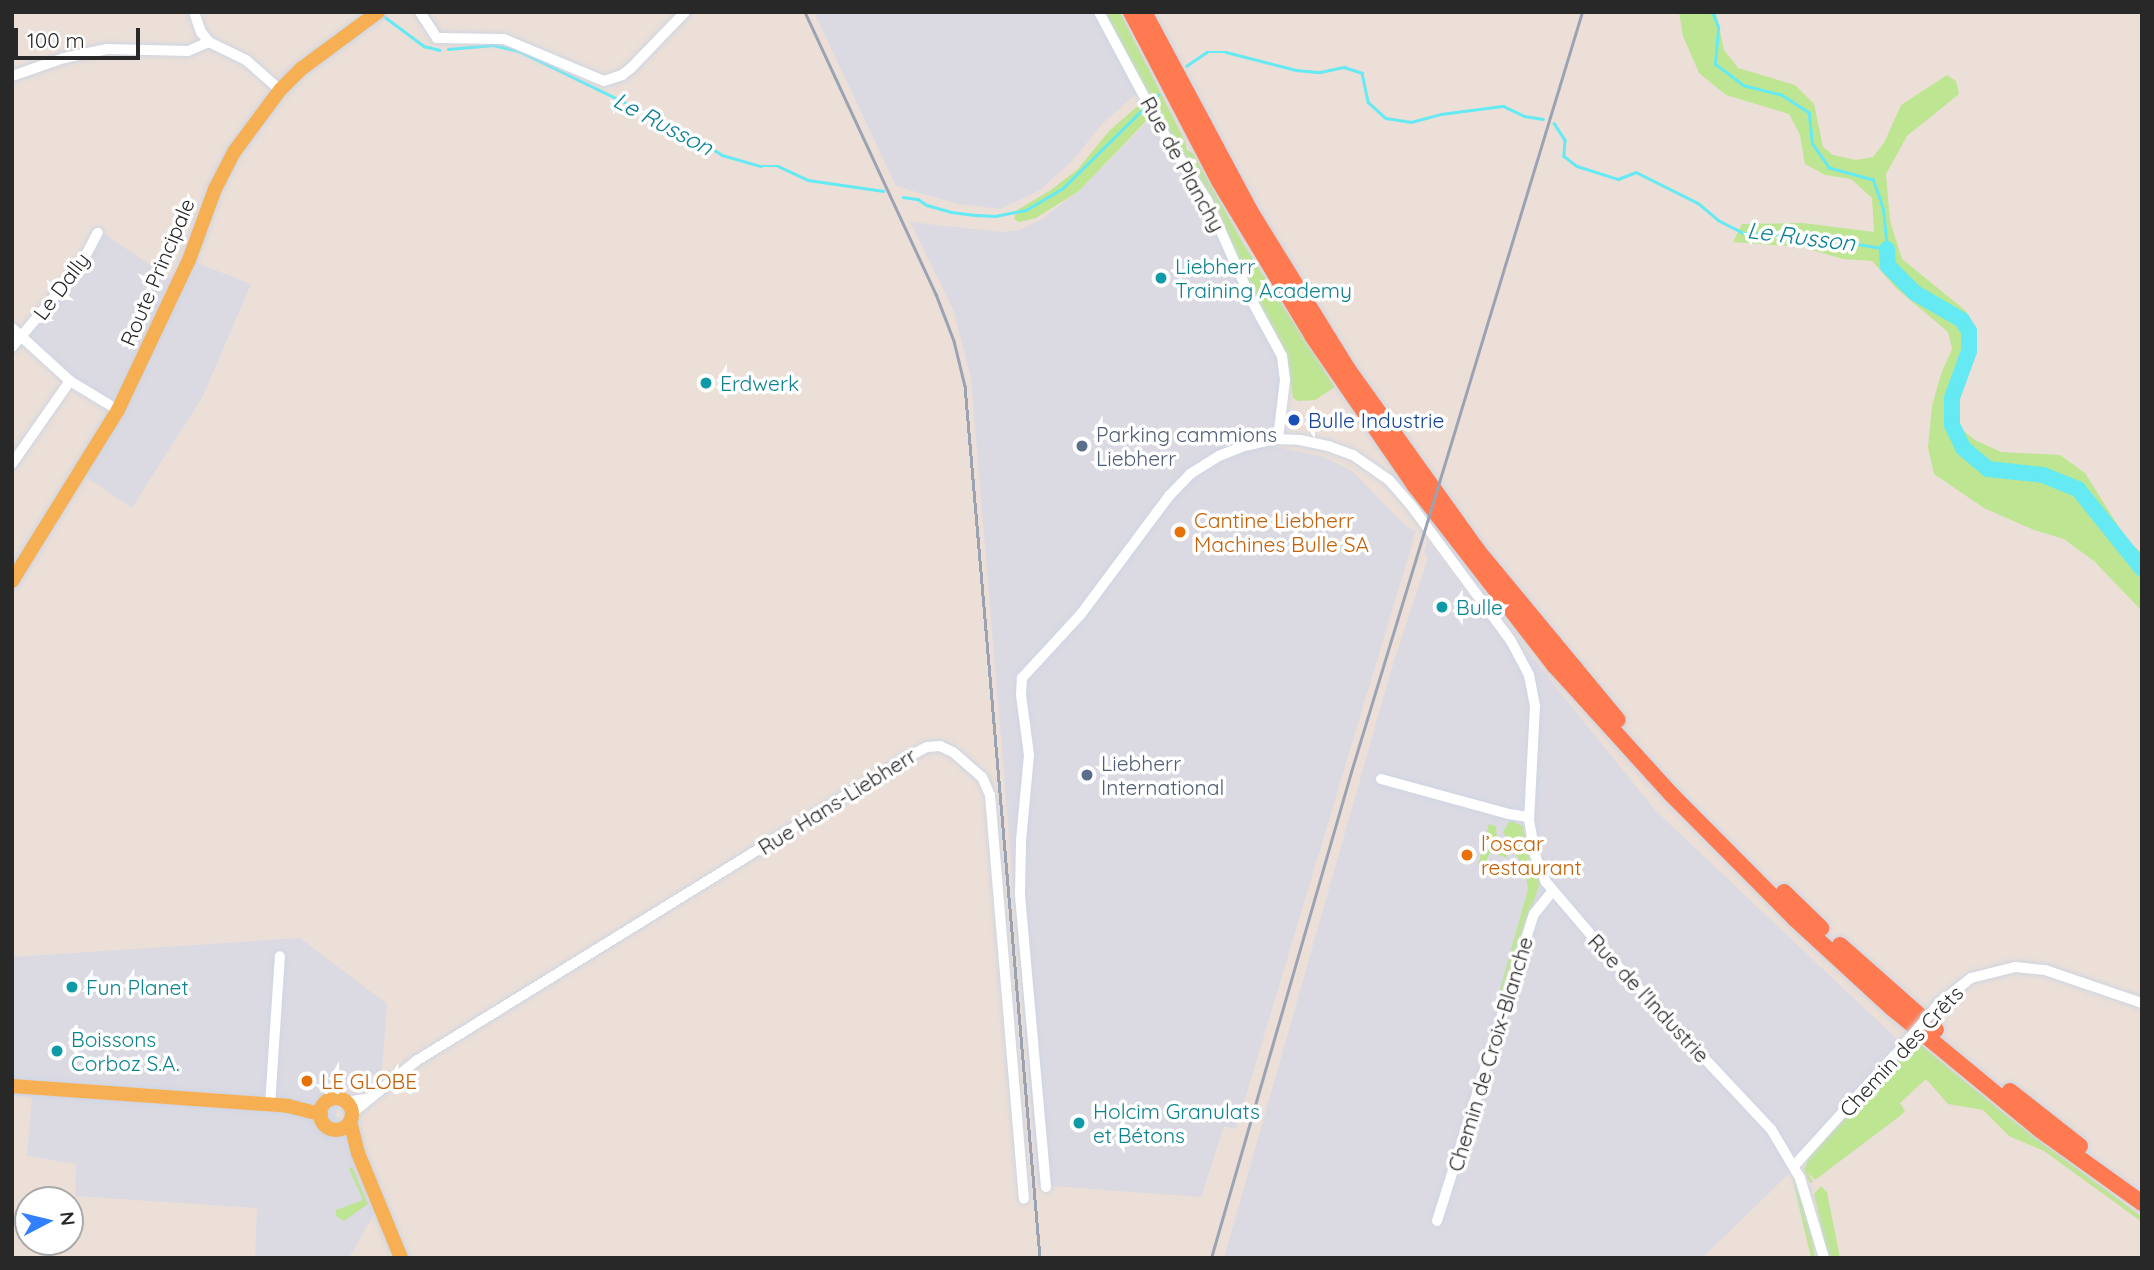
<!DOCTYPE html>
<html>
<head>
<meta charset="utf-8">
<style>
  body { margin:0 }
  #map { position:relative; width:2154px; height:1270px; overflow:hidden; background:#ebdfd8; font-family:Quicksand,sans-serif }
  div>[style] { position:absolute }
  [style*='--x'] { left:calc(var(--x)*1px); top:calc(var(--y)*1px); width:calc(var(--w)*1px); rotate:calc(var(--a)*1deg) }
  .industrial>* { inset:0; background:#dbdae3 }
  .green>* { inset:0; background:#bee592 }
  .stream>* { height:2.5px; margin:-1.25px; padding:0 1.25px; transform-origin:1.25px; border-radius:1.25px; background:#65e9f3 }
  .river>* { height:16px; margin:-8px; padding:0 8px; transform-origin:8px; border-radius:8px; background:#65e9f3 }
  .roads { filter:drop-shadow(0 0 2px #ced5e2) drop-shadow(0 0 2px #ced5e2) }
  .minor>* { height:10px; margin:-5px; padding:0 5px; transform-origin:5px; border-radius:5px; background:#fff }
  .major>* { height:14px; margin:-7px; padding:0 7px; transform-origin:7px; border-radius:7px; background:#f6b053 }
  .major>.ring { margin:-7px; padding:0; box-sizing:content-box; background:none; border:14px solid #f6b053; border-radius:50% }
  .highway>* { height:16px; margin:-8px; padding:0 8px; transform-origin:8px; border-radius:8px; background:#ff7a50 }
  .rail>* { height:2.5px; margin:-1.25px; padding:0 1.25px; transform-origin:1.25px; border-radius:1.25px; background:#9ba3b3 }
  .bridges { filter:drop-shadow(0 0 2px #ced5e2) drop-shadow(0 0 2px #ced5e2) }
  .minor-bridge>* { height:10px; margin:-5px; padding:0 5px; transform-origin:5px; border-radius:5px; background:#fff }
  .dots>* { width:19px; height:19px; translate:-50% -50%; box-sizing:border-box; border:4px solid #fff; border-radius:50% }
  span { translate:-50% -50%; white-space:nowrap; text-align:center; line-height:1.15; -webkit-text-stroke:7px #fff; paint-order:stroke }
  .street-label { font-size:21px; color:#282828 }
  .culture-label { font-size:21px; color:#0d838f }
  .left { translate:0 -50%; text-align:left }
  .transit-label { font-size:21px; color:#164399 }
  .service-label { font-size:21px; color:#4e5e75 }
  .food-label { font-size:21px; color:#c56008 }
  .water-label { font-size:23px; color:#088095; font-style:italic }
  .frame { position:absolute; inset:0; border:14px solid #282828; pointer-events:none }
  .north { position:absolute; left:14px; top:1186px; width:70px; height:70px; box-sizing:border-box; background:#fff; border:2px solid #a9a9a9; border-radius:50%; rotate:83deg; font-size:19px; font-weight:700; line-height:28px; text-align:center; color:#282828 }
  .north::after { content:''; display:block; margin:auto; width:24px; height:32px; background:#3280ff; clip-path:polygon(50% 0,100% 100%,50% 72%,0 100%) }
  .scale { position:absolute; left:14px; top:28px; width:126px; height:32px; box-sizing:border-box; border:4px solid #282828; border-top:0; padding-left:9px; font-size:21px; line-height:24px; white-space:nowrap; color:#282828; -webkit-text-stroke:5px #fff; paint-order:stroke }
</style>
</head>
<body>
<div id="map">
  <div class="industrial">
    <div style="clip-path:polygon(814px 12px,1099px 12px,1142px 89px,1102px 124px,1073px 160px,1040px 190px,1000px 209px,958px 204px,896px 186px)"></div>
    <div style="clip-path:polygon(1155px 114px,1198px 185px,1282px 356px,1277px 447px,1324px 457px,1352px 471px,1408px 528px,1416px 531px,1236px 1129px,1224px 1126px,1201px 1197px,1038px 1185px,971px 378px,953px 309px,910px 222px,1001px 232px,1020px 230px,1040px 220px,1079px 191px)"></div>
    <div style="clip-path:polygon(102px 232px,178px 284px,189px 260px,251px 284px,203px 396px,132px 508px,80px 473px,118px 410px,70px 381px,25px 333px)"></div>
    <div style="clip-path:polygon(1427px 541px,1503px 640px,1514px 635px,1656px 811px,1899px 1041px,1855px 1096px,1800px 1154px,1794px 1154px,1792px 1171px,1702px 1258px,1224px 1258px,1391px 671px,1428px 558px,1424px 552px)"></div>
    <div style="clip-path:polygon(300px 938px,387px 1004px,382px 1071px,342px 1090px,336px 1114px,374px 1214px,349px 1258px,255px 1258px,257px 1208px,75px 1196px,76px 1164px,27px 1156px,32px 1097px,12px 1095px,12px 957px)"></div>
  </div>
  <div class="green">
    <div style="clip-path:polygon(1104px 12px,1120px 12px,1185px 141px,1187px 150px,1193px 153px,1243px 243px,1335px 387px,1315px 400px,1298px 401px,1293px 398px,1287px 358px)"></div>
    <div style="clip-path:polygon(1679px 12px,1716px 12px,1724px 50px,1738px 68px,1795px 85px,1814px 104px,1823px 147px,1833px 155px,1856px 160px,1873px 157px,1884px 143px,1901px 105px,1947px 75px,1956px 81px,1959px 94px,1907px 136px,1886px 174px,1890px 221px,1902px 259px,1966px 311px,1976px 330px,1966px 372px,1952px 407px,1960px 428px,1975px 440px,2001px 452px,2060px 455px,2085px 473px,2127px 540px,2142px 553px,2142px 611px,2094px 561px,2064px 539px,2034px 530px,1984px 508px,1934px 474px,1928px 447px,1932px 406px,1941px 374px,1952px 349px,1948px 332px,1897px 289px,1872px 261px,1843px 259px,1802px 247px,1733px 242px,1742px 224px,1803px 223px,1874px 232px,1872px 198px,1851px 179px,1825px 175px,1805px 164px,1800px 135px,1789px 114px,1726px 95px,1699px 73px,1683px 36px)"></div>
    <div style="clip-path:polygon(1139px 105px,1149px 118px,1079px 191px,1036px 218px,1019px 222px,1014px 219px,1017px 210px,1051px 190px,1078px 169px,1109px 131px)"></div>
    <div style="clip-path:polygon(1510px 820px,1523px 826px,1530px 861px,1540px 882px,1500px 1009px,1494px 1011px,1528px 889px,1525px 870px,1503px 832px)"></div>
    <div style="clip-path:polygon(1489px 824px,1496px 826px,1497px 840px,1508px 858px,1490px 852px,1484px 867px,1478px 865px)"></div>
    <div style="clip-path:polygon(1915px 1040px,2011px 1119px,2142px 1217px,2142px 1222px,2044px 1151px,2009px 1136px,1983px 1110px,1948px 1104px,1926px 1079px,1900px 1103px,1905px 1111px,1900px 1116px,1815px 1180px,1808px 1172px,1813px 1182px,1810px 1183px,1804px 1170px,1808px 1159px)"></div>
    <div style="clip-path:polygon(352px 1167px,368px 1204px,344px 1221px,336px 1216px,336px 1210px,363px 1200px,349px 1169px)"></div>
    <div style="clip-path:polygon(1792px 1176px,1810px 1224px,1815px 1258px,1811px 1258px)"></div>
    <div style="clip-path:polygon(1821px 1186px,1827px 1192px,1840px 1258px,1828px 1258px,1814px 1194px)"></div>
  </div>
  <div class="stream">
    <div style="--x:385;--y:17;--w:49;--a:36.6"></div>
    <div style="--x:424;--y:46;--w:16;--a:14"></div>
    <div style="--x:448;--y:49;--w:45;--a:-5.1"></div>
    <div style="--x:493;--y:45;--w:27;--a:13"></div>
    <div style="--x:519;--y:51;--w:190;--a:25.9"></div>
    <div style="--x:690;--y:134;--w:38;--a:33"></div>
    <div style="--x:722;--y:155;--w:40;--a:16"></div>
    <div style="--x:760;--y:166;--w:18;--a:0"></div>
    <div style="--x:778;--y:166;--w:33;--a:25"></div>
    <div style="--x:808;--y:180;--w:76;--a:8.3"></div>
    <div style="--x:1186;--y:66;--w:25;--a:-34"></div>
    <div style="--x:1207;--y:52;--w:19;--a:0"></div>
    <div style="--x:1226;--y:52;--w:72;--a:14.4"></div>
    <div style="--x:1296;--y:70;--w:24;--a:5"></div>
    <div style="--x:1320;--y:72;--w:25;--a:-12"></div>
    <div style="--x:1344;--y:67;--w:19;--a:18"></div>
    <div style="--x:1362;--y:73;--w:30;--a:78"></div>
    <div style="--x:1368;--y:102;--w:24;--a:42"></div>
    <div style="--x:1386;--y:118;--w:25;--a:9"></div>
    <div style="--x:1411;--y:122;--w:31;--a:-15"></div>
    <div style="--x:1441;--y:114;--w:63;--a:-7.4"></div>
    <div style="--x:1503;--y:106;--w:23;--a:25"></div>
    <div style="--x:1524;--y:116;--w:19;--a:9"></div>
    <div style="--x:1153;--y:101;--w:8;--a:-50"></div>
    <div style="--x:1554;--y:123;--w:20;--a:57"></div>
    <div style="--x:1565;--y:140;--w:16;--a:94"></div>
    <div style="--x:1564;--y:156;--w:16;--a:38"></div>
    <div style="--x:1577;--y:166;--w:43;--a:17.6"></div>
    <div style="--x:1618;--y:179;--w:19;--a:-21"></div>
    <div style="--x:1636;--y:172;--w:69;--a:26.6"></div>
    <div style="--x:1698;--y:203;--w:26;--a:40"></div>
    <div style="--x:1718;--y:220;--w:29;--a:27"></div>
    <div style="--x:1744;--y:233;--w:66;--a:2.6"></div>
    <div style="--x:1810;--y:236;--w:78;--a:9.6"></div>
    <div style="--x:1887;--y:249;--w:40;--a:-95.7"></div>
    <div style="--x:1883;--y:209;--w:31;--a:-109"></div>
    <div style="--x:1873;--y:180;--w:46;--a:-164.7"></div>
    <div style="--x:1829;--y:168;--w:29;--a:-125"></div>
    <div style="--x:1812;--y:144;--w:31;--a:-96"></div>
    <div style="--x:1809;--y:113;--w:33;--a:-147"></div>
    <div style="--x:1781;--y:95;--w:38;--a:-166"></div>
    <div style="--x:1744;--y:86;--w:36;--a:-143"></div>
    <div style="--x:1715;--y:64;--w:37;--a:-85"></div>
    <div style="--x:1718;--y:27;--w:16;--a:-112"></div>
    <div style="--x:903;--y:197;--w:15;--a:8"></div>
    <div style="--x:918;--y:199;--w:11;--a:34"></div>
    <div style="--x:927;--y:205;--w:25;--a:16"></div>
    <div style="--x:951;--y:212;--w:26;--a:7"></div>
    <div style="--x:977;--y:215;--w:18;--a:3"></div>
    <div style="--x:995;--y:216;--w:32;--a:-11"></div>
    <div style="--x:1026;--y:210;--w:43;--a:-30.7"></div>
    <div style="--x:1063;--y:188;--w:114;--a:-44.6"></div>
  </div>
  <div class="river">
    <div style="--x:1887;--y:249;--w:17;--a:87"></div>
    <div style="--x:1888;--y:266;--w:38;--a:45"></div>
    <div style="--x:1915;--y:293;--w:54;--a:29.9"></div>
    <div style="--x:1962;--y:320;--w:13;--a:58"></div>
    <div style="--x:1969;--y:331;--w:20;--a:90"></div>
    <div style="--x:1969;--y:351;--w:50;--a:109.9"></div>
    <div style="--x:1952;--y:398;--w:27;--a:90"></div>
    <div style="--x:1952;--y:425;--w:25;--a:64"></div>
    <div style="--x:1963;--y:448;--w:33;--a:40"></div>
    <div style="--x:1988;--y:469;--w:55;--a:6.2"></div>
    <div style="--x:2043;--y:475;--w:38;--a:22"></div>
    <div style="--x:2078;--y:489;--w:102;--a:51.3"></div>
  </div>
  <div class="roads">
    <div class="minor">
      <div style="--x:194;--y:12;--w:21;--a:71"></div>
      <div style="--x:201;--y:32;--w:13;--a:51"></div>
      <div style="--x:209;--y:42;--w:41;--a:25.9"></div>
      <div style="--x:246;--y:60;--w:45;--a:41.4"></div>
      <div style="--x:420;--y:12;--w:31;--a:57"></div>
      <div style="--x:437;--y:38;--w:67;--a:0.9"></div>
      <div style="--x:504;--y:39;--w:108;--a:22.8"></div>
      <div style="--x:604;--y:81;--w:19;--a:-18"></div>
      <div style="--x:622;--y:75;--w:11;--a:-38"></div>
      <div style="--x:631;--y:68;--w:78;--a:-46"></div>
      <div style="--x:1099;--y:12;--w:136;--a:61.9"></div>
      <div style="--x:1163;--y:132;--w:81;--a:57.1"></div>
      <div style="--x:1207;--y:200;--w:108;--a:66"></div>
      <div style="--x:1251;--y:299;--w:65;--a:61.5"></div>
      <div style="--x:1282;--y:356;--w:24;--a:83"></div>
      <div style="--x:1285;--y:380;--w:59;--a:96.8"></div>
      <div style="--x:12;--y:76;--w:55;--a:-19.1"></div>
      <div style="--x:64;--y:58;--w:44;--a:-11.8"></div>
      <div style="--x:107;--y:49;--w:81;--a:1.4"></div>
      <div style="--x:188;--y:51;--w:23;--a:-23"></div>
      <div style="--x:12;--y:328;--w:79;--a:42.4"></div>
      <div style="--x:70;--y:381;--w:56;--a:31.1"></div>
      <div style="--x:12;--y:347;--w:104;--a:-49.7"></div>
      <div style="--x:79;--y:268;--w:40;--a:-62"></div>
      <div style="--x:12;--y:464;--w:101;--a:-55.1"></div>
      <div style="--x:1381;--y:779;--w:133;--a:15.3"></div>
      <div style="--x:1509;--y:814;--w:20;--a:9"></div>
      <div style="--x:1940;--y:1003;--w:40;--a:-39"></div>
      <div style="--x:1971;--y:978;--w:45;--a:-14"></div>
      <div style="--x:2015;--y:967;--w:30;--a:6"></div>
      <div style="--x:2045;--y:970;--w:102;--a:18.8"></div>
      <div style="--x:347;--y:1102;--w:22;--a:-10"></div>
      <div style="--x:270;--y:1105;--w:149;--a:-86.2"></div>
      <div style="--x:352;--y:1113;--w:82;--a:-39.1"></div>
      <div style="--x:416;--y:1061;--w:578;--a:-31.71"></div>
      <div style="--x:908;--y:757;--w:21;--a:-28"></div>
      <div style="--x:927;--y:747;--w:13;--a:-4"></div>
      <div style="--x:940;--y:746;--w:14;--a:25"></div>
      <div style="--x:953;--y:752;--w:38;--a:41"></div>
      <div style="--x:982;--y:777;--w:20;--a:66"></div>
      <div style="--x:990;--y:795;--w:405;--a:85.2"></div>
      <div style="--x:1794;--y:1166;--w:158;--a:-47.8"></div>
      <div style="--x:1046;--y:1187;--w:294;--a:-95.1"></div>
      <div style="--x:1020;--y:894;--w:53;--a:-88.9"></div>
      <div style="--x:1021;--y:841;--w:86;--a:-84.7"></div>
      <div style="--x:1029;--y:755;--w:61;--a:-97.6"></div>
      <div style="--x:1021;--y:695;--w:17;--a:-87"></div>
      <div style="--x:1022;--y:678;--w:87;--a:-47.3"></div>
      <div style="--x:1081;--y:614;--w:147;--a:-53.3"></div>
      <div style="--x:1169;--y:496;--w:30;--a:-46"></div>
      <div style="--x:1190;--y:474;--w:34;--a:-32"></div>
      <div style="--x:1219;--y:456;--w:24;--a:-22"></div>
      <div style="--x:1241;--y:447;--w:35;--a:-13"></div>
      <div style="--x:1275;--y:439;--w:25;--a:2"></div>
      <div style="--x:1300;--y:440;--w:29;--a:12"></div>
      <div style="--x:1328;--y:446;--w:27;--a:20"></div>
      <div style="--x:1353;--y:455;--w:44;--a:34.8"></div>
      <div style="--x:1389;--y:480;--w:32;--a:49"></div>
      <div style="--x:1410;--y:504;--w:170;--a:53.6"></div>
      <div style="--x:1511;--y:641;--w:38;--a:62"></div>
      <div style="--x:1529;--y:675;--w:32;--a:79"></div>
      <div style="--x:1535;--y:706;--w:114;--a:93"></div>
      <div style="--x:1529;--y:820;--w:36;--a:80"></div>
      <div style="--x:1535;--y:855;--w:29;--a:68"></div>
      <div style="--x:1546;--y:882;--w:105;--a:49.6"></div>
      <div style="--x:1614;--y:962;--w:229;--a:46.8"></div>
      <div style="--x:1771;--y:1129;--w:57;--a:59.4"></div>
      <div style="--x:1800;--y:1178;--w:84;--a:73.3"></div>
      <div style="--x:1437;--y:1221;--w:322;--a:-72.5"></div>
      <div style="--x:1534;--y:914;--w:28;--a:-51"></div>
    </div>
    <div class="major">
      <div style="--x:12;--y:581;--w:201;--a:-58.2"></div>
      <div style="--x:118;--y:410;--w:166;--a:-64.7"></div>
      <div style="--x:189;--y:260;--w:76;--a:-69.9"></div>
      <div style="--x:215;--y:189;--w:42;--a:-62.8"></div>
      <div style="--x:234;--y:152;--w:77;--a:-53.4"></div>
      <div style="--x:280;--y:90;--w:30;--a:-45"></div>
      <div style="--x:301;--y:69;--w:96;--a:-36.5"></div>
      <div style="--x:12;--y:1086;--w:277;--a:4.1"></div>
      <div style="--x:288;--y:1106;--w:34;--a:14"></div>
      <div class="ring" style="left:320px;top:1098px;width:18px;height:18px"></div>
      <div style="--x:350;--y:1121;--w:33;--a:76"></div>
      <div style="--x:358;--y:1153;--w:113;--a:67.7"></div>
    </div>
    <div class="highway">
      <div style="--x:1131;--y:12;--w:191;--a:62.5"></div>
      <div style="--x:1219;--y:181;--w:182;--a:58.9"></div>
      <div style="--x:1313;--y:337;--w:181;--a:55.6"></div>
      <div style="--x:1415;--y:486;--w:227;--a:52.2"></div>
      <div style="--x:1554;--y:665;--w:174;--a:47.8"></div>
      <div style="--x:1671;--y:794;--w:175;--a:45.2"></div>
      <div style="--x:1794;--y:918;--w:133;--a:42.6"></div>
      <div style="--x:1892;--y:1008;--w:192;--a:39.5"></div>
      <div style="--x:2040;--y:1130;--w:125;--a:35.6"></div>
      <div style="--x:1144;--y:12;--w:229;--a:61.9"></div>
      <div style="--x:1252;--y:214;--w:181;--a:58.3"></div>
      <div style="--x:1347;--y:368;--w:225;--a:54.4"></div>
      <div style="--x:1478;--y:551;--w:219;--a:50.4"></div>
      <div style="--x:1784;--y:892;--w:52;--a:44.2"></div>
      <div style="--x:1840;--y:945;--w:128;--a:41.5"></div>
      <div style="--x:2010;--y:1091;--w:89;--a:38.2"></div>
    </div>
  </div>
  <div class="rail">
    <div style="--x:805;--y:12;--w:311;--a:65.1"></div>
    <div style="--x:936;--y:294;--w:50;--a:69"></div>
    <div style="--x:954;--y:341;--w:46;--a:76.3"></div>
    <div style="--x:965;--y:386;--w:875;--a:85.08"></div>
    <div style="--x:1211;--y:1258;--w:506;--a:-73.93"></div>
    <div style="--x:1351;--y:772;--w:794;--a:-73.09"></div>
  </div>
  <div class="bridges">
    <div class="minor-bridge">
      <div style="--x:1900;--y:1049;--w:61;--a:-49"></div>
    </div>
  </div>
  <div class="dots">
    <div style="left:1161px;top:278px;background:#0f9aa8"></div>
    <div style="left:706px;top:383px;background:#0f9aa8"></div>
    <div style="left:1294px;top:420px;background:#1a4fb4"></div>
    <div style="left:1082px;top:446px;background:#5c6f8a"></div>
    <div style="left:1180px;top:532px;background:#e8710a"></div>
    <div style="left:1442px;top:607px;background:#0f9aa8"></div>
    <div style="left:1087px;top:775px;background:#5c6f8a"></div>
    <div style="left:1467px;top:855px;background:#e8710a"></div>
    <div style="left:72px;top:987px;background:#0f9aa8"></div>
    <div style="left:57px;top:1051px;background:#0f9aa8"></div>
    <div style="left:307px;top:1081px;background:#e8710a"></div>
    <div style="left:1079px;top:1123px;background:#0f9aa8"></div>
  </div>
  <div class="street-label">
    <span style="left:1183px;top:164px;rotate:61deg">Rue de Planchy</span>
    <span style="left:157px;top:272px;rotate:-67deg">Route Principale</span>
    <span style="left:61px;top:286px;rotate:-53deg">Le Dally</span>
    <span style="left:837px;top:801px;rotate:-32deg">Rue Hans-Liebherr</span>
    <span style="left:1649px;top:998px;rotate:47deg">Rue de l'Industrie</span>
    <span style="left:1901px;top:1051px;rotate:-47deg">Chemin des Crêts</span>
    <span style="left:1490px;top:1054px;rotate:-73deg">Chemin de Croix-Blanche</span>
  </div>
  <div class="culture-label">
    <span class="left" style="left:1175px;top:278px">Liebherr<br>Training Academy</span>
    <span class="left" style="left:720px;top:383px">Erdwerk</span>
    <span class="left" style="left:1456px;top:607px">Bulle</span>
    <span class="left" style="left:86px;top:987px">Fun Planet</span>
    <span class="left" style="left:71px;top:1051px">Boissons<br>Corboz S.A.</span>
    <span class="left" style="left:1093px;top:1123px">Holcim Granulats<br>et Bétons</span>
  </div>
  <div class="transit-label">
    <span class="left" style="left:1308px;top:420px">Bulle Industrie</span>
  </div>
  <div class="service-label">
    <span class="left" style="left:1096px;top:446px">Parking cammions<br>Liebherr</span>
    <span class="left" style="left:1101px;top:775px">Liebherr<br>International</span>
  </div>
  <div class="food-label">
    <span class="left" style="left:1194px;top:532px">Cantine Liebherr<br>Machines Bulle SA</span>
    <span class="left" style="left:1481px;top:855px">l’oscar<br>restaurant</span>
    <span class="left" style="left:321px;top:1081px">LE GLOBE</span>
  </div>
  <div class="water-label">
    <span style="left:663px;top:124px;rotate:28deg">Le Russon</span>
    <span style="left:1801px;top:237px;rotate:7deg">Le Russon</span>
  </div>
  <div class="frame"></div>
  <div class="north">N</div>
  <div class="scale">100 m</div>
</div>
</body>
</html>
